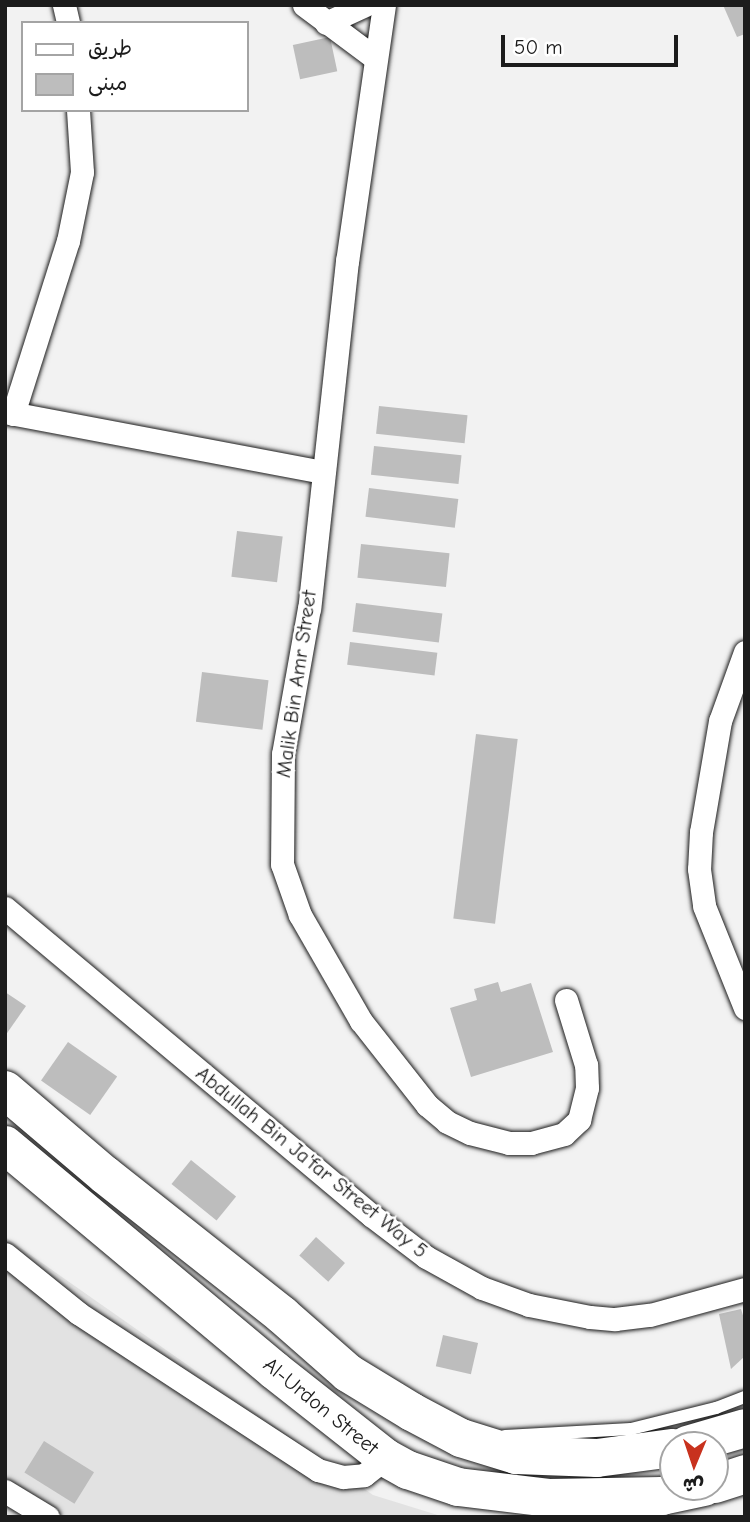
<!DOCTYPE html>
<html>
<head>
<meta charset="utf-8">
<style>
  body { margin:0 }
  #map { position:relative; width:750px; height:1522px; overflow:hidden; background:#f2f2f2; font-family:"Comic Neue","Playpen Sans Arabic",sans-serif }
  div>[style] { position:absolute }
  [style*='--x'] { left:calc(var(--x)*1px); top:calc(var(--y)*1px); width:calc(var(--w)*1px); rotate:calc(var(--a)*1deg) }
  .built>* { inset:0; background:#e2e2e2 }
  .building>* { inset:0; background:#bdbdbd; transform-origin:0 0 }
  .roads { filter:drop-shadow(0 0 2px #1c1c1c) drop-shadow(0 0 2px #1c1c1c) }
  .lane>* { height:12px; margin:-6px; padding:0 6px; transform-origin:6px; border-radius:6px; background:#fff }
  .street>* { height:23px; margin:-11.5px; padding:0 11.5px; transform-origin:11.5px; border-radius:11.5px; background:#fff }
  .highway>* { height:38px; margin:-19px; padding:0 19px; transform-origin:19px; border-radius:19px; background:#fff }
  span { translate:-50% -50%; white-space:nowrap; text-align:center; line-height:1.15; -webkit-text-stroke:5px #fff; paint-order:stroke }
  .street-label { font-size:21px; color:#1c1c1c }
  .frame { position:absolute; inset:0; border:7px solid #1c1c1c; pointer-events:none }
  .legend { position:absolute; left:21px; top:21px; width:228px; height:91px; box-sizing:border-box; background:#fff; border:2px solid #a4a4a4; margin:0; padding:9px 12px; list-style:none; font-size:21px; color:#1c1c1c }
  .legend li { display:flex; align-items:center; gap:14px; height:35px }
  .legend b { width:35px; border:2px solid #a4a4a4 }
  .north { position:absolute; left:659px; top:1431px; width:70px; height:70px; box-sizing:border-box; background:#fff; border:2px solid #a4a4a4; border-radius:50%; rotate:182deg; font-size:19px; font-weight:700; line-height:28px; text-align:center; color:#1c1c1c }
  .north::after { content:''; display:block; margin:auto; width:24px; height:32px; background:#c8321e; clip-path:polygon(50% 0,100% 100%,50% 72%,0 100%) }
  .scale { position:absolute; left:501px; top:35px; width:177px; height:32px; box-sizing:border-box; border:4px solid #1c1c1c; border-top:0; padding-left:9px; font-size:21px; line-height:24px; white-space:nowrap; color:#1c1c1c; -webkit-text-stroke:5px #fff; paint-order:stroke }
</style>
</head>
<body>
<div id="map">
  <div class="built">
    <div style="clip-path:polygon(5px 1237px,373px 1495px,444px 1517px,5px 1517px)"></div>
  </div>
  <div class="building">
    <div style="clip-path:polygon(723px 5px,745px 5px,745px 34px,737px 37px)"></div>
    <div style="left:330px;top:37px;width:35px;height:38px;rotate:78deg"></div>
    <div style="left:379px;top:406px;width:89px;height:28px;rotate:6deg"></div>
    <div style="left:374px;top:446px;width:88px;height:29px;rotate:6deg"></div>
    <div style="left:369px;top:488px;width:90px;height:29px;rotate:7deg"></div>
    <div style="left:237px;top:531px;width:46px;height:46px;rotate:7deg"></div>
    <div style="left:361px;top:544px;width:89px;height:34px;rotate:6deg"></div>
    <div style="left:356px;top:603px;width:87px;height:29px;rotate:7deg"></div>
    <div style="left:350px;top:642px;width:88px;height:23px;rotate:7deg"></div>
    <div style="left:202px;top:672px;width:67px;height:50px;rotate:7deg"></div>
    <div style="left:476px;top:734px;width:42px;height:186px;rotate:7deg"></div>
    <div style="clip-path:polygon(498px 982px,501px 992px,531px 983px,553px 1052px,471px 1077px,450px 1008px,477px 1000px,474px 989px)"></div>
    <div style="clip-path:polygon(5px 992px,26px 1006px,5px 1036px)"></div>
    <div style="left:68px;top:1042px;width:60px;height:47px;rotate:35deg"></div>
    <div style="left:191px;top:1160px;width:58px;height:31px;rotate:39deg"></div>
    <div style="left:316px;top:1237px;width:39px;height:25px;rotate:42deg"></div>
    <div style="clip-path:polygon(741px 1309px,745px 1322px,745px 1356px,731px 1369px,719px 1314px)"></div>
    <div style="left:443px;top:1335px;width:36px;height:32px;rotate:13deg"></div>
    <div style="left:44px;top:1441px;width:59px;height:37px;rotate:32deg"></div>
  </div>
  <div class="roads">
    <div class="lane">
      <div style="--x:505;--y:1436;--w:126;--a:-3.2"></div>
      <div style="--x:631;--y:1429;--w:88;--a:-13.9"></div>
      <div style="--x:716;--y:1408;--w:31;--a:-21"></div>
    </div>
    <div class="street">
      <div style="--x:64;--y:5;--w:18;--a:77"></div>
      <div style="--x:304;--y:5;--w:89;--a:36.7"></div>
      <div style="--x:384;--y:5;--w:259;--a:98.2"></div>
      <div style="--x:347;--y:261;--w:349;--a:96.2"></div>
      <div style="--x:309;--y:608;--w:148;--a:100.1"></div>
      <div style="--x:283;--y:754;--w:110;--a:90.5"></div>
      <div style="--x:282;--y:864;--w:54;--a:70.6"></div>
      <div style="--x:300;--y:915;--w:122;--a:60.1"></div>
      <div style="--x:361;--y:1021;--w:107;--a:51.8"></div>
      <div style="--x:427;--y:1105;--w:26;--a:40"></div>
      <div style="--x:447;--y:1122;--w:25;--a:26"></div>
      <div style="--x:470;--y:1133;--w:40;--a:14.4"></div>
      <div style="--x:509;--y:1143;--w:22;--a:0"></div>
      <div style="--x:531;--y:1143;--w:34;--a:-15"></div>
      <div style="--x:564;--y:1134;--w:21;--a:-43"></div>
      <div style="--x:579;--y:1120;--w:33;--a:-76"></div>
      <div style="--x:587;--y:1088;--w:23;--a:-92"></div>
      <div style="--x:586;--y:1065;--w:68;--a:-107.1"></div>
      <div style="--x:326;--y:23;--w:43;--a:-24.8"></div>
      <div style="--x:5;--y:412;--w:324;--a:10.7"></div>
      <div style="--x:13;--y:414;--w:182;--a:-72.4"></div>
      <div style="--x:68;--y:241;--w:70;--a:-78.5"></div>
      <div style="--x:82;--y:172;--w:62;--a:-93.7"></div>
      <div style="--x:745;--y:652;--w:73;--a:109.9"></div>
      <div style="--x:720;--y:721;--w:113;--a:99.7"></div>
      <div style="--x:701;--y:832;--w:37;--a:93"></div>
      <div style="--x:699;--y:869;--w:37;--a:82"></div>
      <div style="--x:704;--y:906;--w:110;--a:68.1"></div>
      <div style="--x:5;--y:908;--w:478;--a:40"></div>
      <div style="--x:371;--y:1215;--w:69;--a:37.4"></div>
      <div style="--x:426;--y:1257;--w:64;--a:29"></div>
      <div style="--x:482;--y:1288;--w:50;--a:19.9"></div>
      <div style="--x:529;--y:1305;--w:62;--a:11.1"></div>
      <div style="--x:590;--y:1317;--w:25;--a:5"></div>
      <div style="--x:615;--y:1319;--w:35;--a:-7"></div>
      <div style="--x:650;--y:1315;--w:98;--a:-15.3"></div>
      <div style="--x:5;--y:1254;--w:94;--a:38.9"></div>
      <div style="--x:78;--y:1313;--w:287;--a:33.2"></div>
      <div style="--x:318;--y:1470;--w:26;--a:16"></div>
      <div style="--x:343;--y:1477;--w:21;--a:-5"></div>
      <div style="--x:364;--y:1475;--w:28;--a:-38"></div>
      <div style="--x:5;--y:1491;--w:50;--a:31.2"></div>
    </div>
    <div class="highway">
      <div style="--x:5;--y:1090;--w:131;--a:40.4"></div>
      <div style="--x:105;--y:1175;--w:226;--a:38.3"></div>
      <div style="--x:282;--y:1315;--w:88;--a:41.3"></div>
      <div style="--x:348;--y:1373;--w:75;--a:31.4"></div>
      <div style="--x:412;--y:1412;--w:55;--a:28"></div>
      <div style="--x:461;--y:1438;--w:58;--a:17.2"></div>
      <div style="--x:516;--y:1455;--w:81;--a:2.1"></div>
      <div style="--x:597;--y:1458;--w:77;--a:-7.5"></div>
      <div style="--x:5;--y:1145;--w:351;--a:39.9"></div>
      <div style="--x:274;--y:1370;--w:142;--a:38.2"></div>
      <div style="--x:386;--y:1458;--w:25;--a:29"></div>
      <div style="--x:408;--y:1470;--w:53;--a:18.8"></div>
      <div style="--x:458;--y:1487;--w:93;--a:6.8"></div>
      <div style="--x:550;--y:1498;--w:112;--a:-1"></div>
      <div style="--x:662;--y:1496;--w:43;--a:-12.1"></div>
      <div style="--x:687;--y:1445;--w:60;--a:-16.3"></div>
      <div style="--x:715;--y:1484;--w:32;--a:-18"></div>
    </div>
  </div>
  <div class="street-label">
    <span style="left:296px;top:684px;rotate:-82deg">Malik Bin Amr Street</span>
    <span style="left:312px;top:1162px;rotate:39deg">Abdullah Bin Ja'far Street Way 5</span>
    <span style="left:321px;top:1406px;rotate:39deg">Al-Urdon Street</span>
  </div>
  <div class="frame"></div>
  <ul class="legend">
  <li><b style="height:9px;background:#fff"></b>طريق</li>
  <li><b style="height:19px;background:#bdbdbd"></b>مبنى</li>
  </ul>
  <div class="north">ش</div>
  <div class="scale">50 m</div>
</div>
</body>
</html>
